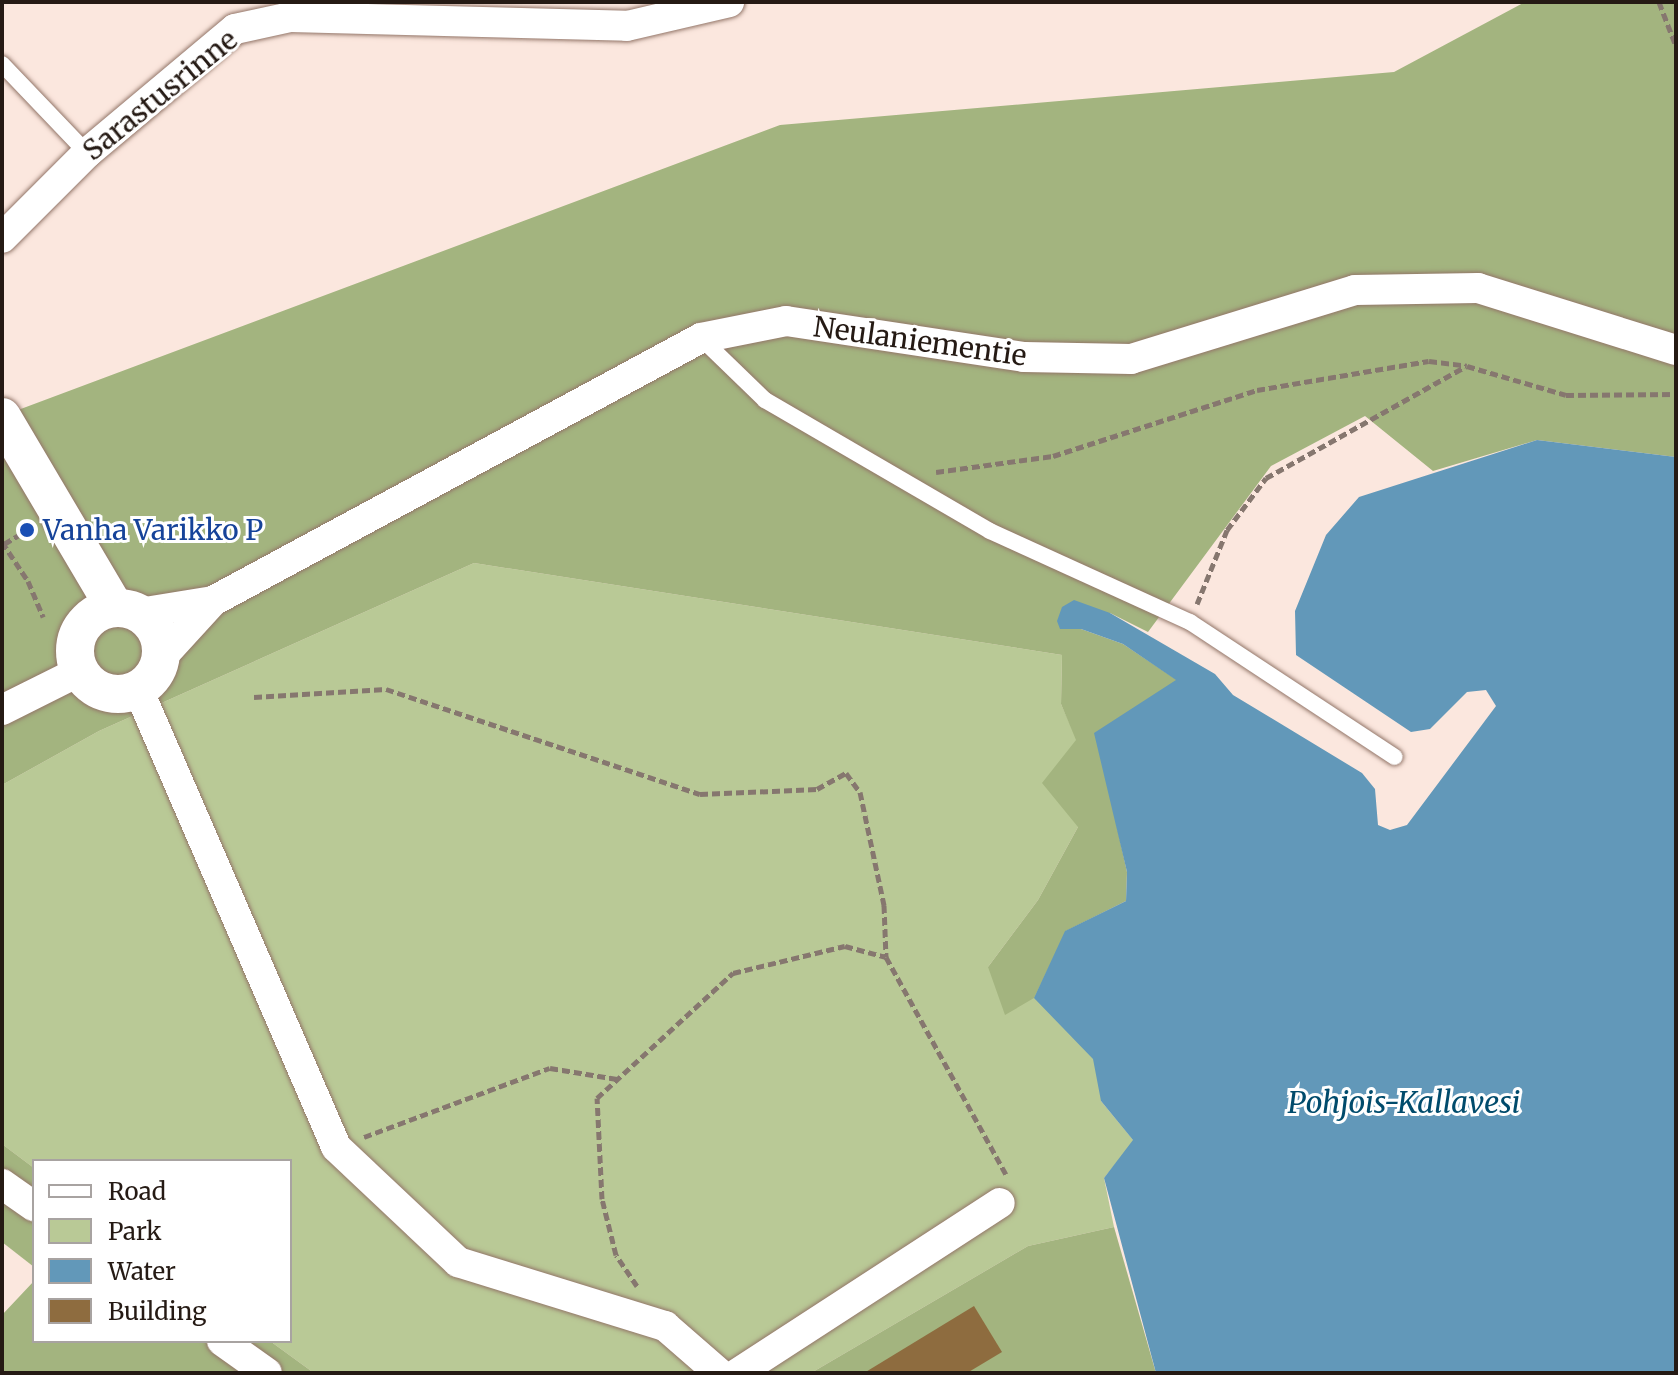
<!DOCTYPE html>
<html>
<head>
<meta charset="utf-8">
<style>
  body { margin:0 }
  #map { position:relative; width:1678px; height:1375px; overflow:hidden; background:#fbe7de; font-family:Merriweather,serif }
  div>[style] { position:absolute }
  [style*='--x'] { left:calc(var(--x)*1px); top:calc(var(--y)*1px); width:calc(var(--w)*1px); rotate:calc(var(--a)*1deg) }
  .green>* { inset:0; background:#b9c996 }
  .forest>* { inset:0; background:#a3b47f }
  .water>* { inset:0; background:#6298b9 }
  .building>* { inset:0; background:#8e6c3f }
  .path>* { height:5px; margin-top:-2.5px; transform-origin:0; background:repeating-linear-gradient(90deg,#86776f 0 8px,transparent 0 12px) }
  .roads { filter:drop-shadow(0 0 2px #937669) drop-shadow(0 0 2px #937669) }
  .service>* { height:16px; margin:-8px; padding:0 8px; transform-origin:8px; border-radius:8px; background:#fff }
  .minor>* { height:30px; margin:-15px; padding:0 15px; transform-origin:15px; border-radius:15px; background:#fff }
  .tertiary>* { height:38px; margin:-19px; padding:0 19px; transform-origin:19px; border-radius:19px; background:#fff }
  .tertiary>.ring { margin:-19px; padding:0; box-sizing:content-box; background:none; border:38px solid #fff; border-radius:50% }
  .dots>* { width:22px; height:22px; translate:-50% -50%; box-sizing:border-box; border:4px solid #fff; border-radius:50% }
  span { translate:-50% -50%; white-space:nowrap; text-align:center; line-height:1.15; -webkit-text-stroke:6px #fff; paint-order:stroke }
  .street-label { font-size:28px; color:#251a14 }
  .transit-label { font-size:28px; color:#164399 }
  .left { translate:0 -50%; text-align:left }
  .water-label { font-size:30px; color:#004b6c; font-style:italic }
  .frame { position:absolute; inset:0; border:4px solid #251a14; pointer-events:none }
  .legend { position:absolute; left:32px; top:1159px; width:260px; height:184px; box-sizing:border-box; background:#fff; border:2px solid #a8a3a1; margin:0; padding:10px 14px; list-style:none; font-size:24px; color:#251a14 }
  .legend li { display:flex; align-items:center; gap:16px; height:40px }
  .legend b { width:40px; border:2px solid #a8a3a1 }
</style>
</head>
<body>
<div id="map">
  <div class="green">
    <div style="clip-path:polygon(474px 563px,1062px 655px,1061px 704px,1077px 740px,1078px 827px,1038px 900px,988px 967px,1101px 917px,1101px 1101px,1134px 1141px,1104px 1178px,1114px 1227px,1028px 1246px,811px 1373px,314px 1373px,270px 1341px,290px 1341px,290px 1161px,34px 1161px,34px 1168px,2px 1144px,2px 785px,99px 731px)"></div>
  </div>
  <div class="forest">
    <div style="clip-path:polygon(1525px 2px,1676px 2px,1676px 457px,1537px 440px,1433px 471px,1365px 416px,1271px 466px,1148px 632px,1110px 613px,1060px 629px,1081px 629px,1123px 644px,1177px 680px,1104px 768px,1127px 872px,1126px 901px,1066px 931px,1034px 998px,1005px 1015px,988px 967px,1038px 900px,1078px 827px,1042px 783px,1076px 740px,1061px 704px,1062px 655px,474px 563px,99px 731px,2px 785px,2px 416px,780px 125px,1394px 72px)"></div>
    <div style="clip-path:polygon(2px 1144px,34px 1168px,34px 1267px,2px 1242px)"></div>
    <div style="clip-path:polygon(1114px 1227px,1156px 1373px,811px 1373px,1028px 1246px)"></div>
    <div style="clip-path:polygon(34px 1281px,34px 1341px,270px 1341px,314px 1373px,2px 1373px,2px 1315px)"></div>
  </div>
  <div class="water">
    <div style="clip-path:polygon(1537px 440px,1676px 457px,1676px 1373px,1156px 1373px,1104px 1178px,1133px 1140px,1101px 1101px,1093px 1059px,1034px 998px,1065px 931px,1126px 901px,1127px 872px,1094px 733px,1176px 680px,1123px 644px,1081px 629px,1060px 629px,1057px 621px,1062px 607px,1074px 600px,1110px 613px,1215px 674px,1233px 695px,1362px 773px,1375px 789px,1378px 825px,1390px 830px,1407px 825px,1496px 706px,1486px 690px,1467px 692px,1430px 729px,1411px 732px,1296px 655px,1295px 611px,1326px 535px,1359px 497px)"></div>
  </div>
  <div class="building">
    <div style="clip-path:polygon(974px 1306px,1002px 1352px,967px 1373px,864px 1373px)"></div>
  </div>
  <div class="path">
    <div style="--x:1659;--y:2;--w:47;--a:68.9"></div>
    <div style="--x:936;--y:472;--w:118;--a:-7.8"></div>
    <div style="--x:1053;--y:456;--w:214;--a:-17.9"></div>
    <div style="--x:1257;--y:390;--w:174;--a:-9.6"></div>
    <div style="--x:1429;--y:361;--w:38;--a:7"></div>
    <div style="--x:1467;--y:366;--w:103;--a:16.3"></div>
    <div style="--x:1566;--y:395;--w:110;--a:-0.5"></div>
    <div style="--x:2;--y:542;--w:47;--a:56.3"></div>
    <div style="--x:28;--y:581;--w:39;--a:67"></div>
    <div style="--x:4;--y:544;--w:27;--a:-31"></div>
    <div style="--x:1197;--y:604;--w:80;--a:-67.9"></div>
    <div style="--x:1227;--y:530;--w:65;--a:-53.1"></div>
    <div style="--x:1266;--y:478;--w:229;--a:-29.2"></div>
    <div style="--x:254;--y:697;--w:132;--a:-3.5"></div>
    <div style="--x:386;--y:689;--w:331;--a:18.5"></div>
    <div style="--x:700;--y:794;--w:117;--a:-2.4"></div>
    <div style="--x:817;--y:789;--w:33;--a:-29"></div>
    <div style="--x:846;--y:773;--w:24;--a:54"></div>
    <div style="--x:860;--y:792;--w:116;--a:78"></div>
    <div style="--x:884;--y:905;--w:52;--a:87.8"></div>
    <div style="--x:364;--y:1137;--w:198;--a:-20.4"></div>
    <div style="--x:550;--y:1068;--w:68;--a:9.3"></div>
    <div style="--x:637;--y:1286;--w:37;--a:-124"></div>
    <div style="--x:616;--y:1255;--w:58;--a:-104"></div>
    <div style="--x:602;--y:1199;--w:101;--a:-92.8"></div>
    <div style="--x:597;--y:1098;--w:185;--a:-42.6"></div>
    <div style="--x:733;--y:973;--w:115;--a:-13.6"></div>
    <div style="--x:845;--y:946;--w:42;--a:15"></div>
    <div style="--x:886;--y:957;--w:248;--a:61.1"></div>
  </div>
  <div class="roads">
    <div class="service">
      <div style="--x:2;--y:64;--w:123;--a:46.3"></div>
      <div style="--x:701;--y:338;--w:89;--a:44.1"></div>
      <div style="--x:765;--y:400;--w:260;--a:30.2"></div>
      <div style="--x:990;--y:531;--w:220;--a:24.5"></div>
      <div style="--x:1190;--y:622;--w:245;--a:33.4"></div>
    </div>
    <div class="minor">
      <div style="--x:2;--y:238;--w:120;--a:-45"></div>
      <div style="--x:87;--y:153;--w:193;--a:-40"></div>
      <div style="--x:235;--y:29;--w:56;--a:-12.3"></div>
      <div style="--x:290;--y:17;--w:337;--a:1.5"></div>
      <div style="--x:627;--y:26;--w:105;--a:-13.2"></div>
      <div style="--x:139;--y:613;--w:75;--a:-9.2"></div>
      <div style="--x:161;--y:658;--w:77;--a:-47.6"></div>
      <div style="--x:213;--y:601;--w:554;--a:-28.32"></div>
      <div style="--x:701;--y:338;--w:87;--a:-11.3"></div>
      <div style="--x:786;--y:321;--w:241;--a:8.6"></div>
      <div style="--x:1024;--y:357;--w:107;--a:1.1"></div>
      <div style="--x:1131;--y:359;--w:234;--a:-17.1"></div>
      <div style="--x:1355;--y:290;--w:123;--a:-0.9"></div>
      <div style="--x:1478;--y:288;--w:207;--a:17.4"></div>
      <div style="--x:138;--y:689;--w:499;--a:66.6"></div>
      <div style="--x:336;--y:1147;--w:168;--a:43.3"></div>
      <div style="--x:458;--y:1262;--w:217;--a:17.2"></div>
      <div style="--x:665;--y:1326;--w:72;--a:41"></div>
      <div style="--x:2;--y:710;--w:87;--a:-26.6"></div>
      <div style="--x:2;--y:1184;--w:39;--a:35"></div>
      <div style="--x:222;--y:1341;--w:55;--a:35.4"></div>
      <div style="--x:738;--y:1373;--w:312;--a:-33"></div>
    </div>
    <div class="tertiary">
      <div style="--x:2;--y:417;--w:222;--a:59.4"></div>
      <div class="ring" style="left:75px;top:608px;width:48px;height:48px"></div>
    </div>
  </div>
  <div class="dots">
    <div style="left:27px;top:530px;background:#1a4fb4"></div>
  </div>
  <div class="street-label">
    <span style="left:160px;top:95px;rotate:-39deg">Sarastusrinne</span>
    <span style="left:920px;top:341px;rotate:8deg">Neulaniementie</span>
  </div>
  <div class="transit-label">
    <span class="left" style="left:43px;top:530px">Vanha Varikko P</span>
  </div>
  <div class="water-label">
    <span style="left:1404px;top:1102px">Pohjois-Kallavesi</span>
  </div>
  <div class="frame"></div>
  <ul class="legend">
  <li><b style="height:10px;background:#fff"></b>Road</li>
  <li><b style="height:22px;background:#b9c996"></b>Park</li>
  <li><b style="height:22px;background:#6298b9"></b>Water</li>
  <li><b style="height:22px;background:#8e6c3f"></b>Building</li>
  </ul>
</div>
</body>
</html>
